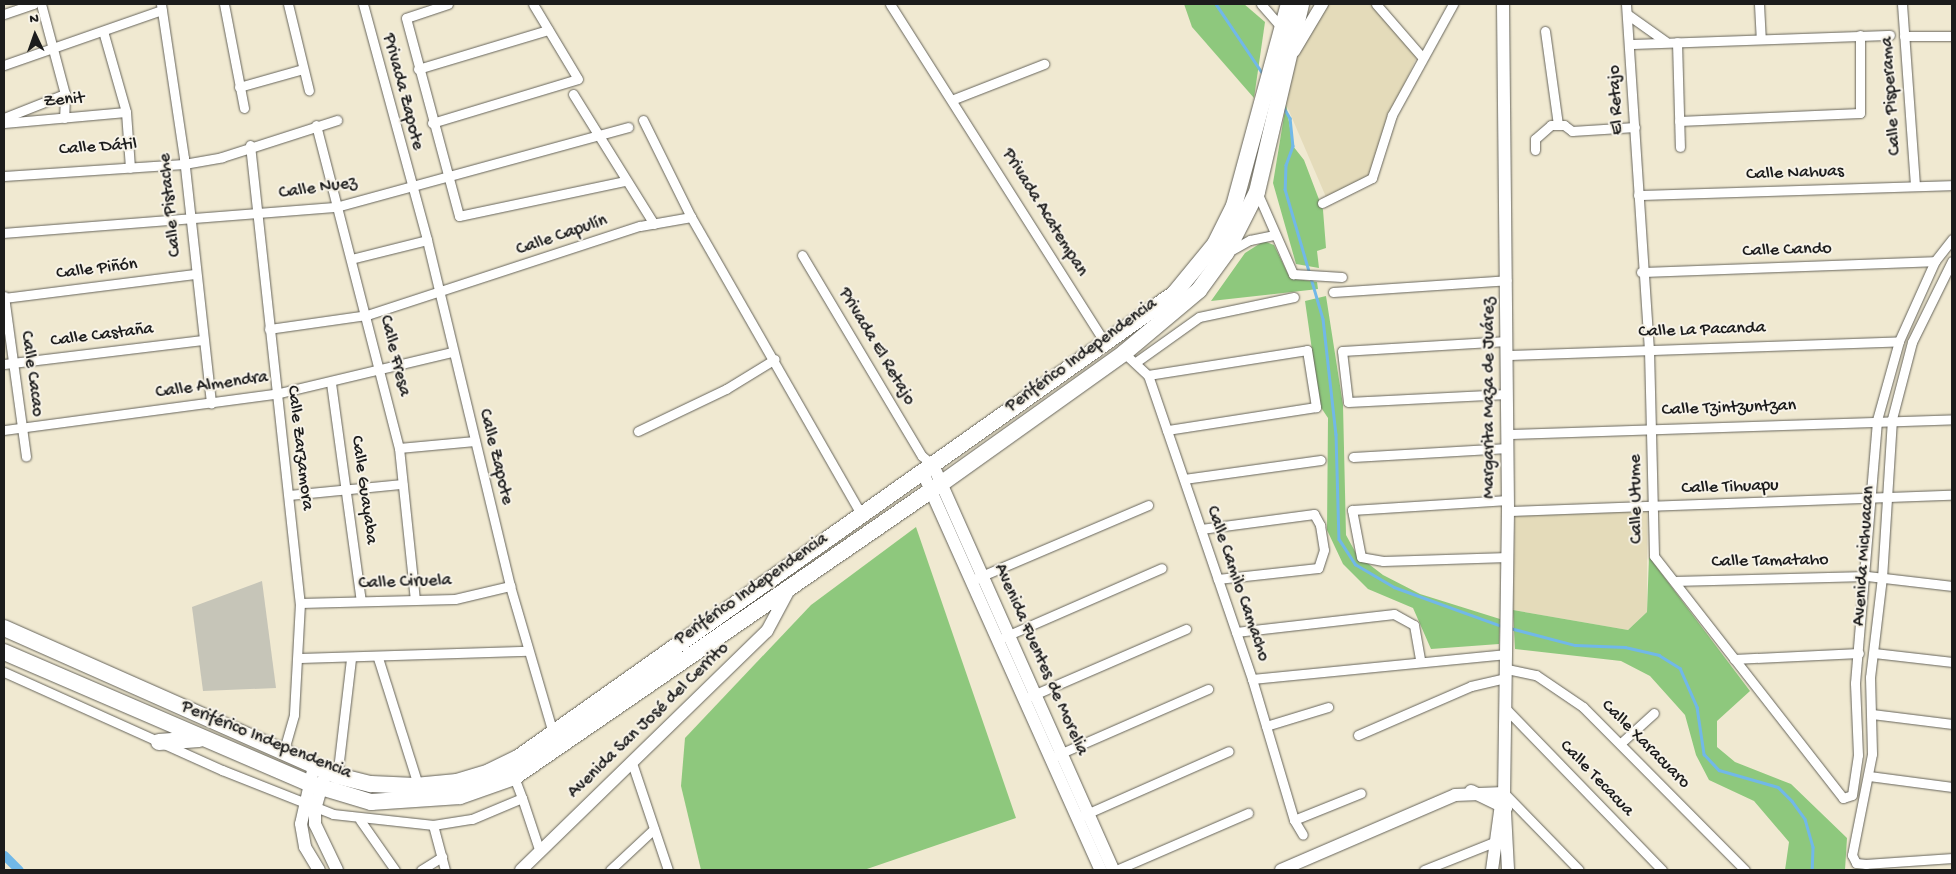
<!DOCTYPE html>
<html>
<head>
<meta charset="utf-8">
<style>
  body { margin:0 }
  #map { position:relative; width:1956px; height:874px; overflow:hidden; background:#f0e9d1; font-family:"Gochi Hand",sans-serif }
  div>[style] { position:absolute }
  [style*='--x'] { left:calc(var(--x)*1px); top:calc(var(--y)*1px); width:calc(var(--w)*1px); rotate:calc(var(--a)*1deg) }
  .built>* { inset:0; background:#e4dbba }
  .industrial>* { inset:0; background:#c6c5b8 }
  .green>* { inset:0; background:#8ec87d }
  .stream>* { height:2.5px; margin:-1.25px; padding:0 1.25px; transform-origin:1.25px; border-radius:1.25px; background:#71b8e8 }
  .canal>* { height:9px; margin:-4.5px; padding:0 4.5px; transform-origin:4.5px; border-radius:4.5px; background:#71b8e8 }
  .roads { filter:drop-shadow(0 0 1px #66645b) drop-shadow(0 0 1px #66645b) }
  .street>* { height:9px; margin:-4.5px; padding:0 4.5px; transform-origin:4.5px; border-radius:4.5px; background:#fff }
  .secondary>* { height:12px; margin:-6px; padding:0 6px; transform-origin:6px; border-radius:6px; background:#fff }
  .highway>* { height:16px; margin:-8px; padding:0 8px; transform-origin:8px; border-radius:8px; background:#fff }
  span { translate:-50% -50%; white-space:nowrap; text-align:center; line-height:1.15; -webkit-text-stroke:4px #f7f3e8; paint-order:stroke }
  .street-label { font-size:18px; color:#1c1c1c }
  .frame { position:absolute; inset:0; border:5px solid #1c1c1c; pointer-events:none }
  .north { position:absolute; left:10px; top:10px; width:50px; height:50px; -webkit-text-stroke:4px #f7f3e8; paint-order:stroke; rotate:357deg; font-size:14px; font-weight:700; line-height:20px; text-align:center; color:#1c1c1c }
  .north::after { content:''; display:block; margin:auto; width:18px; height:22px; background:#1c1c1c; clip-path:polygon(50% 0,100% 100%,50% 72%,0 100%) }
</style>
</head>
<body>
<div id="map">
  <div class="built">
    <div style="clip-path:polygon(1327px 4px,1371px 4px,1417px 56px,1386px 124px,1369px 177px,1326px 197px,1286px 104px,1291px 59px)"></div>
    <div style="clip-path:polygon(1647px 511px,1647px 612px,1628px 630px,1513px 610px,1515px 515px)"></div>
  </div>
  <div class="industrial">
    <div style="clip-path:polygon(262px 581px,276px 688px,203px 691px,192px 607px)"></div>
  </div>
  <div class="green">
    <div style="clip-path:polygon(1184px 4px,1244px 4px,1265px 22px,1254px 98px,1192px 27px)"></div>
    <div style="clip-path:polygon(1286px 104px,1293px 146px,1304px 160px,1323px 210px,1326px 248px,1317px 251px,1319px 268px,1296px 264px,1273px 183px)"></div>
    <div style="clip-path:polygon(1264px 241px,1274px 245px,1290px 278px,1317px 282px,1318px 289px,1211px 301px,1245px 253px)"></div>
    <div style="clip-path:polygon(1326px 296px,1343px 405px,1346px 535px,1357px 555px,1383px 575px,1420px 594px,1500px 619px,1499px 644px,1431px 649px,1413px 608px,1368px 589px,1343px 564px,1327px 530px,1328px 418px,1320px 406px,1305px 301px)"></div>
    <div style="clip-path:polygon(916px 527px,1016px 818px,864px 870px,701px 870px,681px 786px,685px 738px,811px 605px)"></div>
    <div style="clip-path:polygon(1649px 557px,1750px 691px,1717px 721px,1717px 747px,1735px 762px,1791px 784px,1847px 838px,1845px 870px,1785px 870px,1789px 842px,1754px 801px,1709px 780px,1696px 755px,1685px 715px,1650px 676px,1621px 661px,1515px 649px,1513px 610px,1628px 630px,1647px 612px)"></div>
  </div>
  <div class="stream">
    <div style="--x:1216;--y:4;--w:84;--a:56.1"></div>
    <div style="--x:1283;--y:106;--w:14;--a:60"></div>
    <div style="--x:1290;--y:118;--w:28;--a:84"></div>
    <div style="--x:1293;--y:146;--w:20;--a:110"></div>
    <div style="--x:1286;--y:165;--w:24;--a:92"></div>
    <div style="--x:1285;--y:189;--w:135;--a:73.7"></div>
    <div style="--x:1323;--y:319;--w:116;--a:83.6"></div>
    <div style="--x:1336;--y:434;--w:105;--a:88.4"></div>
    <div style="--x:1339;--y:539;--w:30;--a:57"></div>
    <div style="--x:1355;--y:564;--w:45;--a:30.5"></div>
    <div style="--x:1394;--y:587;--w:115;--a:19.9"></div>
    <div style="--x:1510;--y:628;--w:67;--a:14.7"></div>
    <div style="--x:1575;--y:645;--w:50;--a:2.3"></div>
    <div style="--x:1625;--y:647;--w:35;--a:13"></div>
    <div style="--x:1659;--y:655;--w:25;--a:32"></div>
    <div style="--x:1680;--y:668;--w:43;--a:66.4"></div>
    <div style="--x:1697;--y:707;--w:48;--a:81.5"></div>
    <div style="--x:1704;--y:754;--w:22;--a:47"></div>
    <div style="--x:1719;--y:770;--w:61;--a:16.1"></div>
    <div style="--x:1778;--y:787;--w:20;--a:45"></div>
    <div style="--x:1792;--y:801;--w:22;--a:54"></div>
    <div style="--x:1805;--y:819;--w:29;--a:74"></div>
    <div style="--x:1813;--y:847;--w:23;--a:92"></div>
  </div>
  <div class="canal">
    <div style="--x:4;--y:855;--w:21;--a:45"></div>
  </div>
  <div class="roads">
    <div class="street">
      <div style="--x:41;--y:4;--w:93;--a:75.1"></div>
      <div style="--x:65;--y:94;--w:24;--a:92"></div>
      <div style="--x:161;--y:4;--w:156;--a:81.5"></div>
      <div style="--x:184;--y:158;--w:247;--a:83.7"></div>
      <div style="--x:224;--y:4;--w:106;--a:79.1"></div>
      <div style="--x:288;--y:4;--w:89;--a:76.4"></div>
      <div style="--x:363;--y:4;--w:245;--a:74.8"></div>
      <div style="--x:427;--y:240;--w:356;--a:76.5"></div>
      <div style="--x:510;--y:586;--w:153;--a:73.7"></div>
      <div style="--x:448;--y:4;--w:44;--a:161.6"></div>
      <div style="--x:406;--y:18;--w:205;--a:75"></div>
      <div style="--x:459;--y:216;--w:170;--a:-11.9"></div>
      <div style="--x:890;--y:4;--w:404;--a:57.6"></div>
      <div style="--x:1261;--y:4;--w:32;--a:49"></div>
      <div style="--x:1376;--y:4;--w:70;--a:49"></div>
      <div style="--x:1626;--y:4;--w:347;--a:86.2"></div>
      <div style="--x:1649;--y:350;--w:206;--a:88.6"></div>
      <div style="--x:1654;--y:556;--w:307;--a:52"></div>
      <div style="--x:1843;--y:798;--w:9;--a:-18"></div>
      <div style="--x:1852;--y:795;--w:40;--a:-81.5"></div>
      <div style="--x:1858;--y:755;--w:72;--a:-92.4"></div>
      <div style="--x:1855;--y:683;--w:264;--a:-85.2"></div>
      <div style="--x:1877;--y:420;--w:82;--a:-74.4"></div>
      <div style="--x:1899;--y:341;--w:88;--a:-65.8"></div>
      <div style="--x:1935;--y:261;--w:28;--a:-52"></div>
      <div style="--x:1759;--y:4;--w:34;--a:87"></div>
      <div style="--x:1902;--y:4;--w:182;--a:85.9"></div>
      <div style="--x:4;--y:14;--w:31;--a:-19"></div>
      <div style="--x:1627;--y:14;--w:47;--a:35.4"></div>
      <div style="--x:103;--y:31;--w:84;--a:74.1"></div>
      <div style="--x:126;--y:112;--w:56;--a:85.9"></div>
      <div style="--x:1545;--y:31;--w:95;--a:82.1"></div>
      <div style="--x:1904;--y:36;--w:48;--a:0"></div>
      <div style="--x:1677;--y:42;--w:105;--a:88.4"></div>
      <div style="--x:1630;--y:44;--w:260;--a:-2"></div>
      <div style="--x:4;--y:65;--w:167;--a:-19.2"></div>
      <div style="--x:418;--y:69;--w:136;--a:-16.7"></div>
      <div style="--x:239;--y:87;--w:66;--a:-15.7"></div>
      <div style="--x:573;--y:94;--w:153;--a:58.1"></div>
      <div style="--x:954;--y:99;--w:97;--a:-21.3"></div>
      <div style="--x:4;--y:118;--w:66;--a:-21.5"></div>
      <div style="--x:643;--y:120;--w:108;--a:63.7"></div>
      <div style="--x:1679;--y:121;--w:181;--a:-2.5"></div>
      <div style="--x:1860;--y:113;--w:78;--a:-90"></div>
      <div style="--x:4;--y:123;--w:122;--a:-5.2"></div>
      <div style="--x:432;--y:123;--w:152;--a:-16.8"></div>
      <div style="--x:578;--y:79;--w:87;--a:-121"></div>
      <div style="--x:316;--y:125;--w:333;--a:75.6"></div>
      <div style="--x:399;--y:448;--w:152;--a:84"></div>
      <div style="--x:250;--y:145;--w:461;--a:83.8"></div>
      <div style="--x:300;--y:603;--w:112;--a:93.1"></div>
      <div style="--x:294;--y:715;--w:40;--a:106"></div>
      <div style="--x:1535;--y:150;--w:11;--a:-90"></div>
      <div style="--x:1535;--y:139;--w:21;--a:-41"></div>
      <div style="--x:1551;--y:125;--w:13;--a:0"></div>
      <div style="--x:1564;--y:125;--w:10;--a:37"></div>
      <div style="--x:1572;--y:131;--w:63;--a:-3.6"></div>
      <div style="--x:4;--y:176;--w:180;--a:-3.8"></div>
      <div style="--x:184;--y:164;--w:39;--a:-10"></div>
      <div style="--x:222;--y:157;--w:121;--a:-17.8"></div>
      <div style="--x:1257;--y:192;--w:90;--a:66.3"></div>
      <div style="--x:1293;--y:274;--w:49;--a:3.5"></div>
      <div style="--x:1638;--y:195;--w:314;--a:-1.8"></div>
      <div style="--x:1322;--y:203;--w:56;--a:-26.6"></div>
      <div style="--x:1372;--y:178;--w:66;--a:-72.4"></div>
      <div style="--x:1392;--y:115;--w:127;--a:-61.2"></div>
      <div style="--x:4;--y:233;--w:333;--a:-4.5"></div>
      <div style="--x:336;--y:207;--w:303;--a:-15.3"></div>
      <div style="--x:1228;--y:252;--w:25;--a:-29"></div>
      <div style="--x:1250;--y:240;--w:25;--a:-12"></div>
      <div style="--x:802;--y:255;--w:234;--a:59.2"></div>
      <div style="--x:922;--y:456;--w:14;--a:39"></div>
      <div style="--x:351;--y:259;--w:78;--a:-14"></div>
      <div style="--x:1952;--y:261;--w:90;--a:116.3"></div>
      <div style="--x:1912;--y:342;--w:80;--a:104.6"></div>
      <div style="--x:1892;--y:419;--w:158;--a:93.6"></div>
      <div style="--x:1882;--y:577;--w:101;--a:96.8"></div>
      <div style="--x:1870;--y:677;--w:77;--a:88.5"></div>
      <div style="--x:1872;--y:754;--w:103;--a:101.2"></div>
      <div style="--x:1852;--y:855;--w:9;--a:63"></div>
      <div style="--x:1856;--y:863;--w:10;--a:6"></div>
      <div style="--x:1866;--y:864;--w:86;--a:-4"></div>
      <div style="--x:1641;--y:272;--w:294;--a:-2.1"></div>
      <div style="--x:1333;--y:292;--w:174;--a:-3.9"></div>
      <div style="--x:4;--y:296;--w:162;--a:82.2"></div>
      <div style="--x:4;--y:298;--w:192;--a:-7.2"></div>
      <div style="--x:269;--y:329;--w:99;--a:-8.1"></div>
      <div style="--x:367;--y:315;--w:287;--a:-18.1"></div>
      <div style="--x:640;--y:226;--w:52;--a:-10"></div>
      <div style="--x:691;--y:217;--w:344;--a:60.2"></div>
      <div style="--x:1507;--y:341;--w:165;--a:176.5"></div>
      <div style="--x:1342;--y:351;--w:51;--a:83.3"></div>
      <div style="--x:1348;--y:402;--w:159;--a:-2.9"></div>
      <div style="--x:1124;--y:353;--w:33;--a:43"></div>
      <div style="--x:1148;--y:375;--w:321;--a:71.1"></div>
      <div style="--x:1252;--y:679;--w:147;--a:73.4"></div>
      <div style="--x:1294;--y:820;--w:17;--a:59"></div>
      <div style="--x:1507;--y:355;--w:392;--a:-2"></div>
      <div style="--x:1136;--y:362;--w:77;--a:-35.5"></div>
      <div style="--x:1199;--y:317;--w:97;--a:-11.9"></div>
      <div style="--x:4;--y:364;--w:200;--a:-6.9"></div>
      <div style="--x:1148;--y:375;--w:161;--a:-8.9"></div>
      <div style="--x:1307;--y:350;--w:58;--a:81"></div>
      <div style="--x:1316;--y:407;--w:151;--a:171.2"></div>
      <div style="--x:331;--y:383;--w:220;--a:82.2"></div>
      <div style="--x:4;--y:430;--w:273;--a:-7.6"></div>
      <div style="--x:275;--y:394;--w:181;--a:-13.4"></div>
      <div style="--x:638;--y:431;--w:98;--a:-25.5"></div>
      <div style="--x:726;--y:389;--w:57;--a:-31.5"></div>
      <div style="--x:1508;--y:434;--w:444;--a:-1.9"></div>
      <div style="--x:399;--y:448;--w:76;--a:-5.3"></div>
      <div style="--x:1353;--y:457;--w:155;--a:-3.3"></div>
      <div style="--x:1184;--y:479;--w:138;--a:-7.9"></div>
      <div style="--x:289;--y:495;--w:114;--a:-5.6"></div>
      <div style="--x:1508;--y:511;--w:444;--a:-2.1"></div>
      <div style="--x:1201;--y:529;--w:114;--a:-7.6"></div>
      <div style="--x:1314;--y:514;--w:13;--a:61"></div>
      <div style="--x:1320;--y:525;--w:25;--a:81"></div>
      <div style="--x:1324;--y:550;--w:19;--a:108"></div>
      <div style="--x:1318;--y:568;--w:101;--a:173.7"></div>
      <div style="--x:1508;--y:557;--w:125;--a:178.2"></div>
      <div style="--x:1383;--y:561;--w:22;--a:-170"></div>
      <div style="--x:1361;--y:557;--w:48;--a:-100.8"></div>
      <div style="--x:1352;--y:510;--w:156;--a:-3.7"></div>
      <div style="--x:977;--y:578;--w:186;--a:-23.1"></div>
      <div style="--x:1674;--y:581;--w:193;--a:-1.5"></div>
      <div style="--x:1867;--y:576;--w:86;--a:6.7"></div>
      <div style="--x:300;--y:603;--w:155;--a:-1.5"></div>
      <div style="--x:455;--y:599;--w:57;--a:-13.3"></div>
      <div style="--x:1236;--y:632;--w:159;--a:-6.5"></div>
      <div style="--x:1394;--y:614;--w:23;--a:29"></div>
      <div style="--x:1414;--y:625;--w:36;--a:80"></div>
      <div style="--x:1004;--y:637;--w:172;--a:-23.6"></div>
      <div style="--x:1874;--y:653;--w:79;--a:6.6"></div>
      <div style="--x:300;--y:658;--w:228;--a:-1.8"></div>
      <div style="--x:378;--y:658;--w:133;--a:72.5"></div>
      <div style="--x:1734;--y:659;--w:125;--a:-2.7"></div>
      <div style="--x:1507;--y:669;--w:30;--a:12"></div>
      <div style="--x:1536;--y:675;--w:57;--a:34.2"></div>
      <div style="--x:1583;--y:707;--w:230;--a:45.2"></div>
      <div style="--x:4;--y:672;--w:239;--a:24.2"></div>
      <div style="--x:222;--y:770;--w:119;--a:21.6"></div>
      <div style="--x:333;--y:814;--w:101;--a:6.3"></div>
      <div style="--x:433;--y:825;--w:39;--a:-9"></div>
      <div style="--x:472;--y:819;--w:54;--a:-22.8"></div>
      <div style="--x:522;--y:798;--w:22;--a:-111"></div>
      <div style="--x:1252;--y:679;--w:256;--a:-5.6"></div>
      <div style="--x:1031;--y:696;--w:169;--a:-23.4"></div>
      <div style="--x:1507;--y:710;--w:223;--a:45.9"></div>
      <div style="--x:1872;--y:714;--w:81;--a:7.1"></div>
      <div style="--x:1266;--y:726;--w:65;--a:-17"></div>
      <div style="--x:1358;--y:735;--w:123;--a:-23.4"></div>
      <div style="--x:1471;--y:686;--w:36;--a:-13"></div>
      <div style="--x:1622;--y:742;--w:43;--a:-42.2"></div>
      <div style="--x:1057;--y:755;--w:165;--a:-23.6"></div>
      <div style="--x:632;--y:763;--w:113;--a:71.4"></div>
      <div style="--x:1869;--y:776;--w:84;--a:7.5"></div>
      <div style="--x:337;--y:778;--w:120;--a:-83.3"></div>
      <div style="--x:1504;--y:793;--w:107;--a:45.8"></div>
      <div style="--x:522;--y:798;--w:57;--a:71.6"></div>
      <div style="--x:1084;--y:815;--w:158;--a:-23.8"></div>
      <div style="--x:360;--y:820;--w:61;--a:55"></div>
      <div style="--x:1294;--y:820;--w:72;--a:-21.9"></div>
      <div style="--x:433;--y:825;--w:47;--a:75.1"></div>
      <div style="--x:421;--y:870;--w:25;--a:-32"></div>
      <div style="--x:610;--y:870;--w:60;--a:-43"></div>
      <div style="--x:1116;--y:870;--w:144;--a:-23.4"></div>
      <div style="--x:1424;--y:870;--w:75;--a:-21.8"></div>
    </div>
    <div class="secondary">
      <div style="--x:1503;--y:4;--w:507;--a:89.43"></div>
      <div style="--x:1508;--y:511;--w:282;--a:90.8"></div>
      <div style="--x:1504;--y:793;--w:77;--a:87"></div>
      <div style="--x:1294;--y:51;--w:55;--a:-59.2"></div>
      <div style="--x:933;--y:465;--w:443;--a:66"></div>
      <div style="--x:923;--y:473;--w:435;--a:65.9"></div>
      <div style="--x:314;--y:766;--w:59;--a:102.6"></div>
      <div style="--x:301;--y:824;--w:23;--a:80"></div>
      <div style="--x:305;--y:847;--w:27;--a:59"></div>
      <div style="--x:326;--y:771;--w:40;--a:106"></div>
      <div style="--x:315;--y:809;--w:15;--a:90"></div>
      <div style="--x:315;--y:824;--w:51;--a:64.4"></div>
      <div style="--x:1471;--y:791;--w:39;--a:26"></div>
      <div style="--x:521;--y:870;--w:343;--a:-44.2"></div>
      <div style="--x:767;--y:631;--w:49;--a:-61.9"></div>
      <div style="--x:1281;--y:870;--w:189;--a:-23.3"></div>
      <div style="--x:1455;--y:795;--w:49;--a:-2.3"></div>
      <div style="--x:1492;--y:870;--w:74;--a:-82.2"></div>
    </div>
    <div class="highway">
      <div style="--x:4;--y:628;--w:365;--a:23.9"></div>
      <div style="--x:338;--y:776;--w:34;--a:14"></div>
      <div style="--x:371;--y:784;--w:44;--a:2.6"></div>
      <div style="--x:415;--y:786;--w:42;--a:-5.4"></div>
      <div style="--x:457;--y:782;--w:34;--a:-17"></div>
      <div style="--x:489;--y:772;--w:32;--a:-26"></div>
      <div style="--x:518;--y:758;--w:804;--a:-35.27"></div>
      <div style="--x:1174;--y:294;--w:65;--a:-50.6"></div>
      <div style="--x:1215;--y:244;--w:42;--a:-63.4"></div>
      <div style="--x:1234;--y:206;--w:209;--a:-74.8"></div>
      <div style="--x:4;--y:652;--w:331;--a:23.3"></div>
      <div style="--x:308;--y:783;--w:66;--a:16.8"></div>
      <div style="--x:371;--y:802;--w:89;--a:-3.9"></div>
      <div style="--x:460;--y:796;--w:57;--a:-19.4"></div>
      <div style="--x:514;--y:777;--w:519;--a:-34.49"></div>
      <div style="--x:942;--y:483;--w:224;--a:-35.5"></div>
      <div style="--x:1124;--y:353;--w:98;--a:-40"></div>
      <div style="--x:1199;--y:290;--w:46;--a:-53.9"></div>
      <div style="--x:1226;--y:253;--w:68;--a:-63.1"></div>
      <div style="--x:1257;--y:192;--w:193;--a:-76.8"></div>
      <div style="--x:159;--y:742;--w:40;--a:-4.3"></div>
    </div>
  </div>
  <div class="street-label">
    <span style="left:402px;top:92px;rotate:75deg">Privada Zapote</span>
    <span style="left:1892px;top:96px;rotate:-94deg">Calle Pisperama</span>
    <span style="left:1617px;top:100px;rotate:-93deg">El Retajo</span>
    <span style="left:64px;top:101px;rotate:-5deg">Zenit</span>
    <span style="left:98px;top:148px;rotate:-4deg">Calle Dátil</span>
    <span style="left:1795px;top:174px;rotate:-2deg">Calle Nahuas</span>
    <span style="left:318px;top:189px;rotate:-8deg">Calle Nuez</span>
    <span style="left:171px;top:205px;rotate:-96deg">Calle Pistache</span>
    <span style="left:1044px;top:213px;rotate:58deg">Privada Acatempan</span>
    <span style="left:562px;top:236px;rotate:-19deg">Calle Capulín</span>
    <span style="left:1787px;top:251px;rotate:-2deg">Calle Cando</span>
    <span style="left:97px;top:270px;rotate:-7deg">Calle Piñón</span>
    <span style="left:1702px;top:331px;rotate:-2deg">Calle La Pacanda</span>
    <span style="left:102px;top:336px;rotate:-7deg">Calle Castaña</span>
    <span style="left:876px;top:347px;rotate:59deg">Privada El Retajo</span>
    <span style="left:394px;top:356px;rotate:76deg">Calle Fresa</span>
    <span style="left:1082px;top:356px;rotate:-36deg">Periférico Independencia</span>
    <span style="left:31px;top:374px;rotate:82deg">Calle Cacao</span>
    <span style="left:212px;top:386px;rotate:-8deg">Calle Almendra</span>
    <span style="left:1490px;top:398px;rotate:-90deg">Margarita Maza de Juárez</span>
    <span style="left:1729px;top:409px;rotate:-2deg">Calle Tzintzuntzan</span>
    <span style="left:299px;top:448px;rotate:83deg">Calle Zarzamora</span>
    <span style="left:495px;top:457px;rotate:76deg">Calle Zapote</span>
    <span style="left:1730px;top:488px;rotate:-2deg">Calle Tihuapu</span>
    <span style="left:363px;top:490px;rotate:82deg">Calle Guayaba</span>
    <span style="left:1637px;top:499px;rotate:-91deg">Calle Utume</span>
    <span style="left:1865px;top:556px;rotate:-86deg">Avenida Michuacan</span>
    <span style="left:1770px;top:562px;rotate:-1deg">Calle Tamataho</span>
    <span style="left:405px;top:583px;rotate:-2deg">Calle Ciruela</span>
    <span style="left:1237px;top:584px;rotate:71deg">Calle Camilo Camacho</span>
    <span style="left:752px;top:590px;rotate:-35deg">Periférico Independencia</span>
    <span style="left:1040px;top:660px;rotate:66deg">Avenida Fuentes de Morelia</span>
    <span style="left:649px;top:721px;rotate:-44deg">Avenida San José del Cerrito</span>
    <span style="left:266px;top:741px;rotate:22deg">Periférico Independencia</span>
    <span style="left:1645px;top:745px;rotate:45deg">Calle Xaracuaro</span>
    <span style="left:1596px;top:779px;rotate:46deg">Calle Tecacua</span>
  </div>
  <div class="frame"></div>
  <div class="north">N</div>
</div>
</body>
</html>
